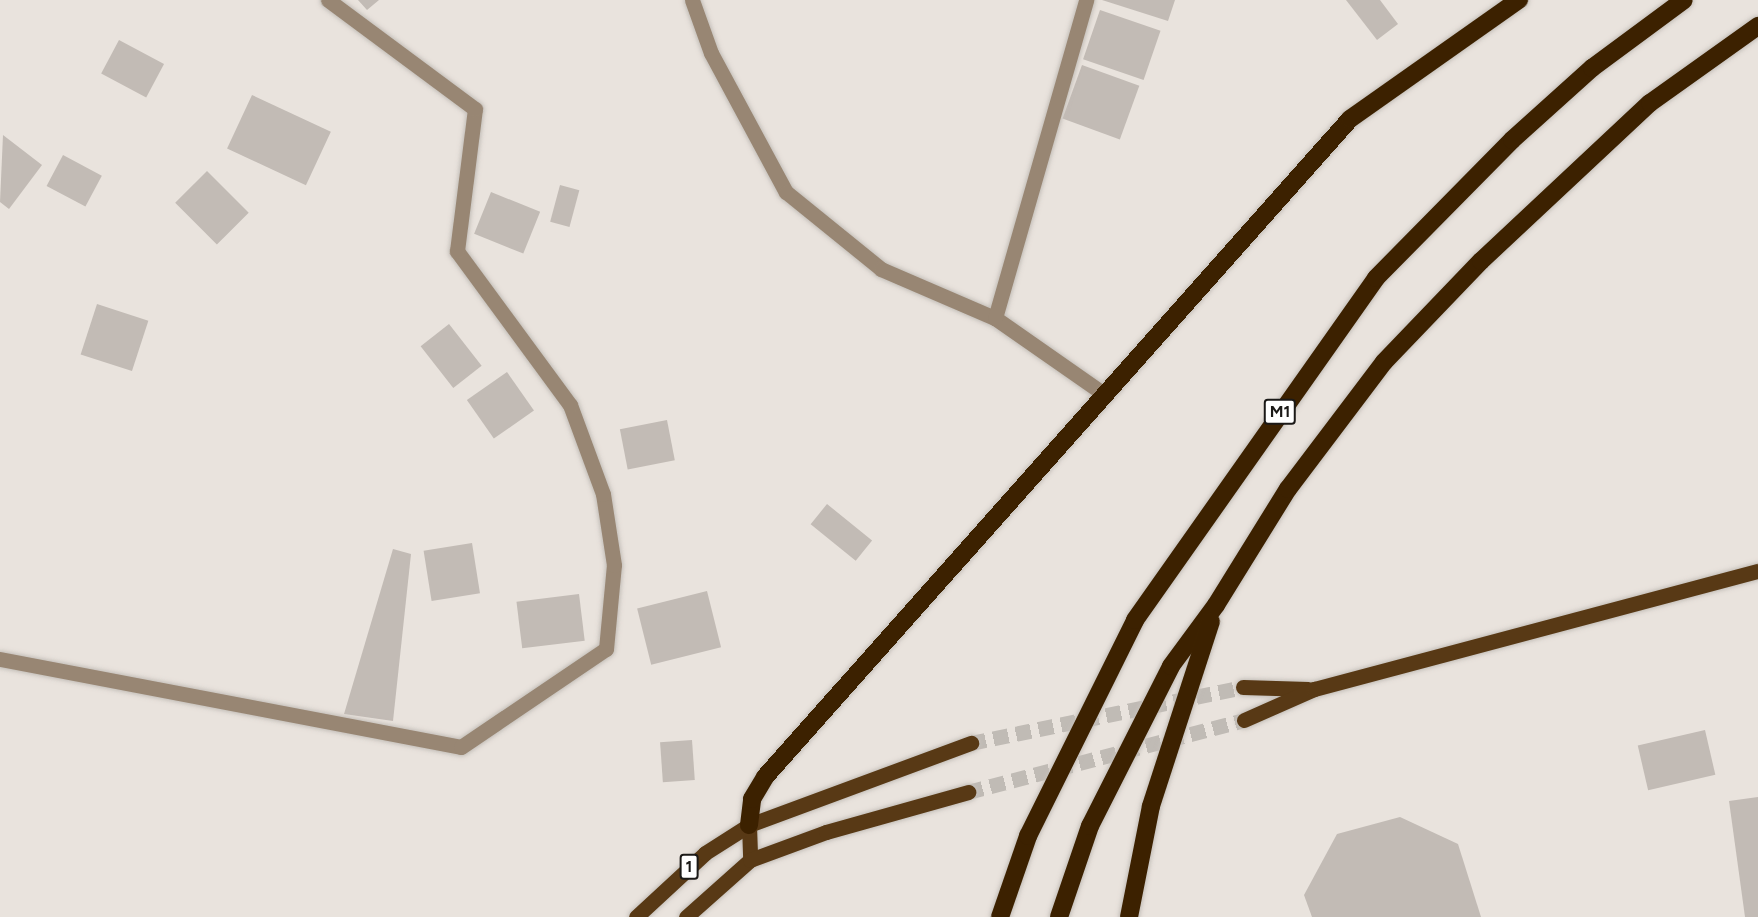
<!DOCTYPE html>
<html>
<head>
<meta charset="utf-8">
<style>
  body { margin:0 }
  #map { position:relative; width:1758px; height:917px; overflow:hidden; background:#e9e3dd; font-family:Figtree,sans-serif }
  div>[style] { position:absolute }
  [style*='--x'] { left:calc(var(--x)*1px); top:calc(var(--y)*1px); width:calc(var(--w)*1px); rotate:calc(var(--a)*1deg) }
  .building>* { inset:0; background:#c2bbb5; transform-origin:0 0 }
  .major-tunnel>* { height:15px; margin-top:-7.5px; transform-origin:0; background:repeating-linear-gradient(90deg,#c0bbb5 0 15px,transparent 0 23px) }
  .roads { filter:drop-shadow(0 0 2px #c4bfb9) drop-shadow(0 0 2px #c4bfb9) }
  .minor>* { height:15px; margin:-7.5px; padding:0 7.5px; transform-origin:7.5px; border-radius:7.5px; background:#988673 }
  .major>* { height:15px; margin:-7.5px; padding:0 7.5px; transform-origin:7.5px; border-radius:7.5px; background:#583915 }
  .highway>* { height:18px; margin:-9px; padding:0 9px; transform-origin:9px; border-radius:9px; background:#3c2100 }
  span { translate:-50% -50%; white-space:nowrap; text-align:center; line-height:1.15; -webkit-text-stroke:5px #fff; paint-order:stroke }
  .shield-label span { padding:2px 4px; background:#fff; border:2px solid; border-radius:4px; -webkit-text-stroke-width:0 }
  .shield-label { font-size:16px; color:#1b1917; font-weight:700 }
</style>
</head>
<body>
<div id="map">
  <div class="building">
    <div style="clip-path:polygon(358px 0,379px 0,367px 10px)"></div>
    <div style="clip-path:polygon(1102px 0,1175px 0,1168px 21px)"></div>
    <div style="clip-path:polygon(1346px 0,1380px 0,1398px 24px,1377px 40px)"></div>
    <div style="left:1100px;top:10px;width:64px;height:52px;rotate:19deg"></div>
    <div style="left:119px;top:40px;width:51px;height:38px;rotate:28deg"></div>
    <div style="left:1082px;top:65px;width:61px;height:57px;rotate:20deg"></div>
    <div style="left:252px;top:95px;width:87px;height:59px;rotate:25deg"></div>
    <div style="clip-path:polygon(3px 135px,42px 165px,9px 209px,0 202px)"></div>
    <div style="left:63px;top:155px;width:44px;height:35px;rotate:28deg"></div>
    <div style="left:207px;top:171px;width:59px;height:45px;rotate:45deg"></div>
    <div style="left:560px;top:185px;width:20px;height:38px;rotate:15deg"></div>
    <div style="left:491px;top:192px;width:53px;height:45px;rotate:22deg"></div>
    <div style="left:97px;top:304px;width:54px;height:53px;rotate:18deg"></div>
    <div style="left:449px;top:324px;width:53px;height:36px;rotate:52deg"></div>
    <div style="left:507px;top:372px;width:47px;height:49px;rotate:55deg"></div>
    <div style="left:667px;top:420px;width:41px;height:48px;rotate:79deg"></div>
    <div style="left:827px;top:504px;width:58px;height:26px;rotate:39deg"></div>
    <div style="left:472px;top:543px;width:51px;height:49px;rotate:81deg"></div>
    <div style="clip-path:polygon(393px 549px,411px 554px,393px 721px,344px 714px)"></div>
    <div style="left:707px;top:591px;width:58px;height:72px;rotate:76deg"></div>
    <div style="left:579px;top:594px;width:47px;height:63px;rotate:83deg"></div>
    <div style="left:1705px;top:730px;width:46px;height:69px;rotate:77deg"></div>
    <div style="left:692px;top:740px;width:40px;height:32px;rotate:86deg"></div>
    <div style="clip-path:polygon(1758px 797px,1758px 917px,1745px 917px,1729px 801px)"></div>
    <div style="clip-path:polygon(1400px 817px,1458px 844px,1481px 917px,1312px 917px,1304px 895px,1337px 834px)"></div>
  </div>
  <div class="major-tunnel">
    <div style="--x:971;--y:743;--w:278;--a:-11.6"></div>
    <div style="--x:968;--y:792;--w:285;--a:-14.6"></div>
  </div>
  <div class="roads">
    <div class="minor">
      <div style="--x:692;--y:0;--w:56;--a:70.3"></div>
      <div style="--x:711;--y:53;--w:158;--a:61.7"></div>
      <div style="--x:786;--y:192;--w:122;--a:39"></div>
      <div style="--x:881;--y:269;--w:124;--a:23.3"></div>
      <div style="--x:995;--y:318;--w:133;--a:34.9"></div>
      <div style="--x:995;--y:318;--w:331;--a:-74"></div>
      <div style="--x:0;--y:659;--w:469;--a:10.8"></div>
      <div style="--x:461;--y:747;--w:175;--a:-34.1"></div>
      <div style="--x:606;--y:649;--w:84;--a:-84.6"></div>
      <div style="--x:614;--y:565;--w:72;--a:-98.8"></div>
      <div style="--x:603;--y:494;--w:95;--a:-110.3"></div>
      <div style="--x:570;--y:405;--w:191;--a:-126.3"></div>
      <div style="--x:457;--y:251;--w:143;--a:-82.8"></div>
      <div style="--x:475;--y:109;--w:183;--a:-143.4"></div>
    </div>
    <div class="major">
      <div style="--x:1243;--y:687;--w:65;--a:1.8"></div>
      <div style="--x:1244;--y:720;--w:77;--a:-23.9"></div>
      <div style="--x:1314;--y:689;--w:459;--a:-14.9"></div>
      <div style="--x:749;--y:825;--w:35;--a:88"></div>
      <div style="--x:636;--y:917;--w:94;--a:-42.8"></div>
      <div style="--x:705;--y:853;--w:52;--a:-32.5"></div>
      <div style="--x:749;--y:825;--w:237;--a:-20.3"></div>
      <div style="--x:686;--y:917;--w:86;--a:-41.7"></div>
      <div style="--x:750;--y:860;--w:81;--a:-20.2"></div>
      <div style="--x:826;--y:832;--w:148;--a:-15.7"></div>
    </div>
    <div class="highway">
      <div style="--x:749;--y:825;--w:26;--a:-83"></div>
      <div style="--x:752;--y:799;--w:26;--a:-59"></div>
      <div style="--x:765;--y:777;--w:880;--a:-48.36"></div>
      <div style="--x:1350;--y:119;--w:207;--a:-35.2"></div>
      <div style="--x:1000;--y:917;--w:86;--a:-70.9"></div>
      <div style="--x:1028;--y:836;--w:241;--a:-63.6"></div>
      <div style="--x:1135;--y:620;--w:418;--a:-54.8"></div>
      <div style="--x:1376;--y:278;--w:194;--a:-45.4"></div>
      <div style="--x:1512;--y:140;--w:108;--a:-42"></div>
      <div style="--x:1592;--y:68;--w:114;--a:-36.5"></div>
      <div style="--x:1059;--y:917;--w:96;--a:-71.2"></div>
      <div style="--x:1090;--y:826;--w:179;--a:-63.1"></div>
      <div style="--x:1171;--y:666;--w:76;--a:-53.6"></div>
      <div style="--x:1216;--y:605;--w:137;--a:-58.2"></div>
      <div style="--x:1288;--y:489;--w:159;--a:-52.9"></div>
      <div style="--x:1384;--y:362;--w:140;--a:-46.2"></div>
      <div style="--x:1481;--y:261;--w:231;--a:-43.1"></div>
      <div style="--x:1650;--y:103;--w:133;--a:-35.5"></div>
      <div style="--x:1129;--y:917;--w:113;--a:-78.8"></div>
      <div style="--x:1151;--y:806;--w:194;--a:-72"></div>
    </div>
  </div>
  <div class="shield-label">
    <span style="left:1280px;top:412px">M1</span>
    <span style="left:689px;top:867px">1</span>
  </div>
</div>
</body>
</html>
